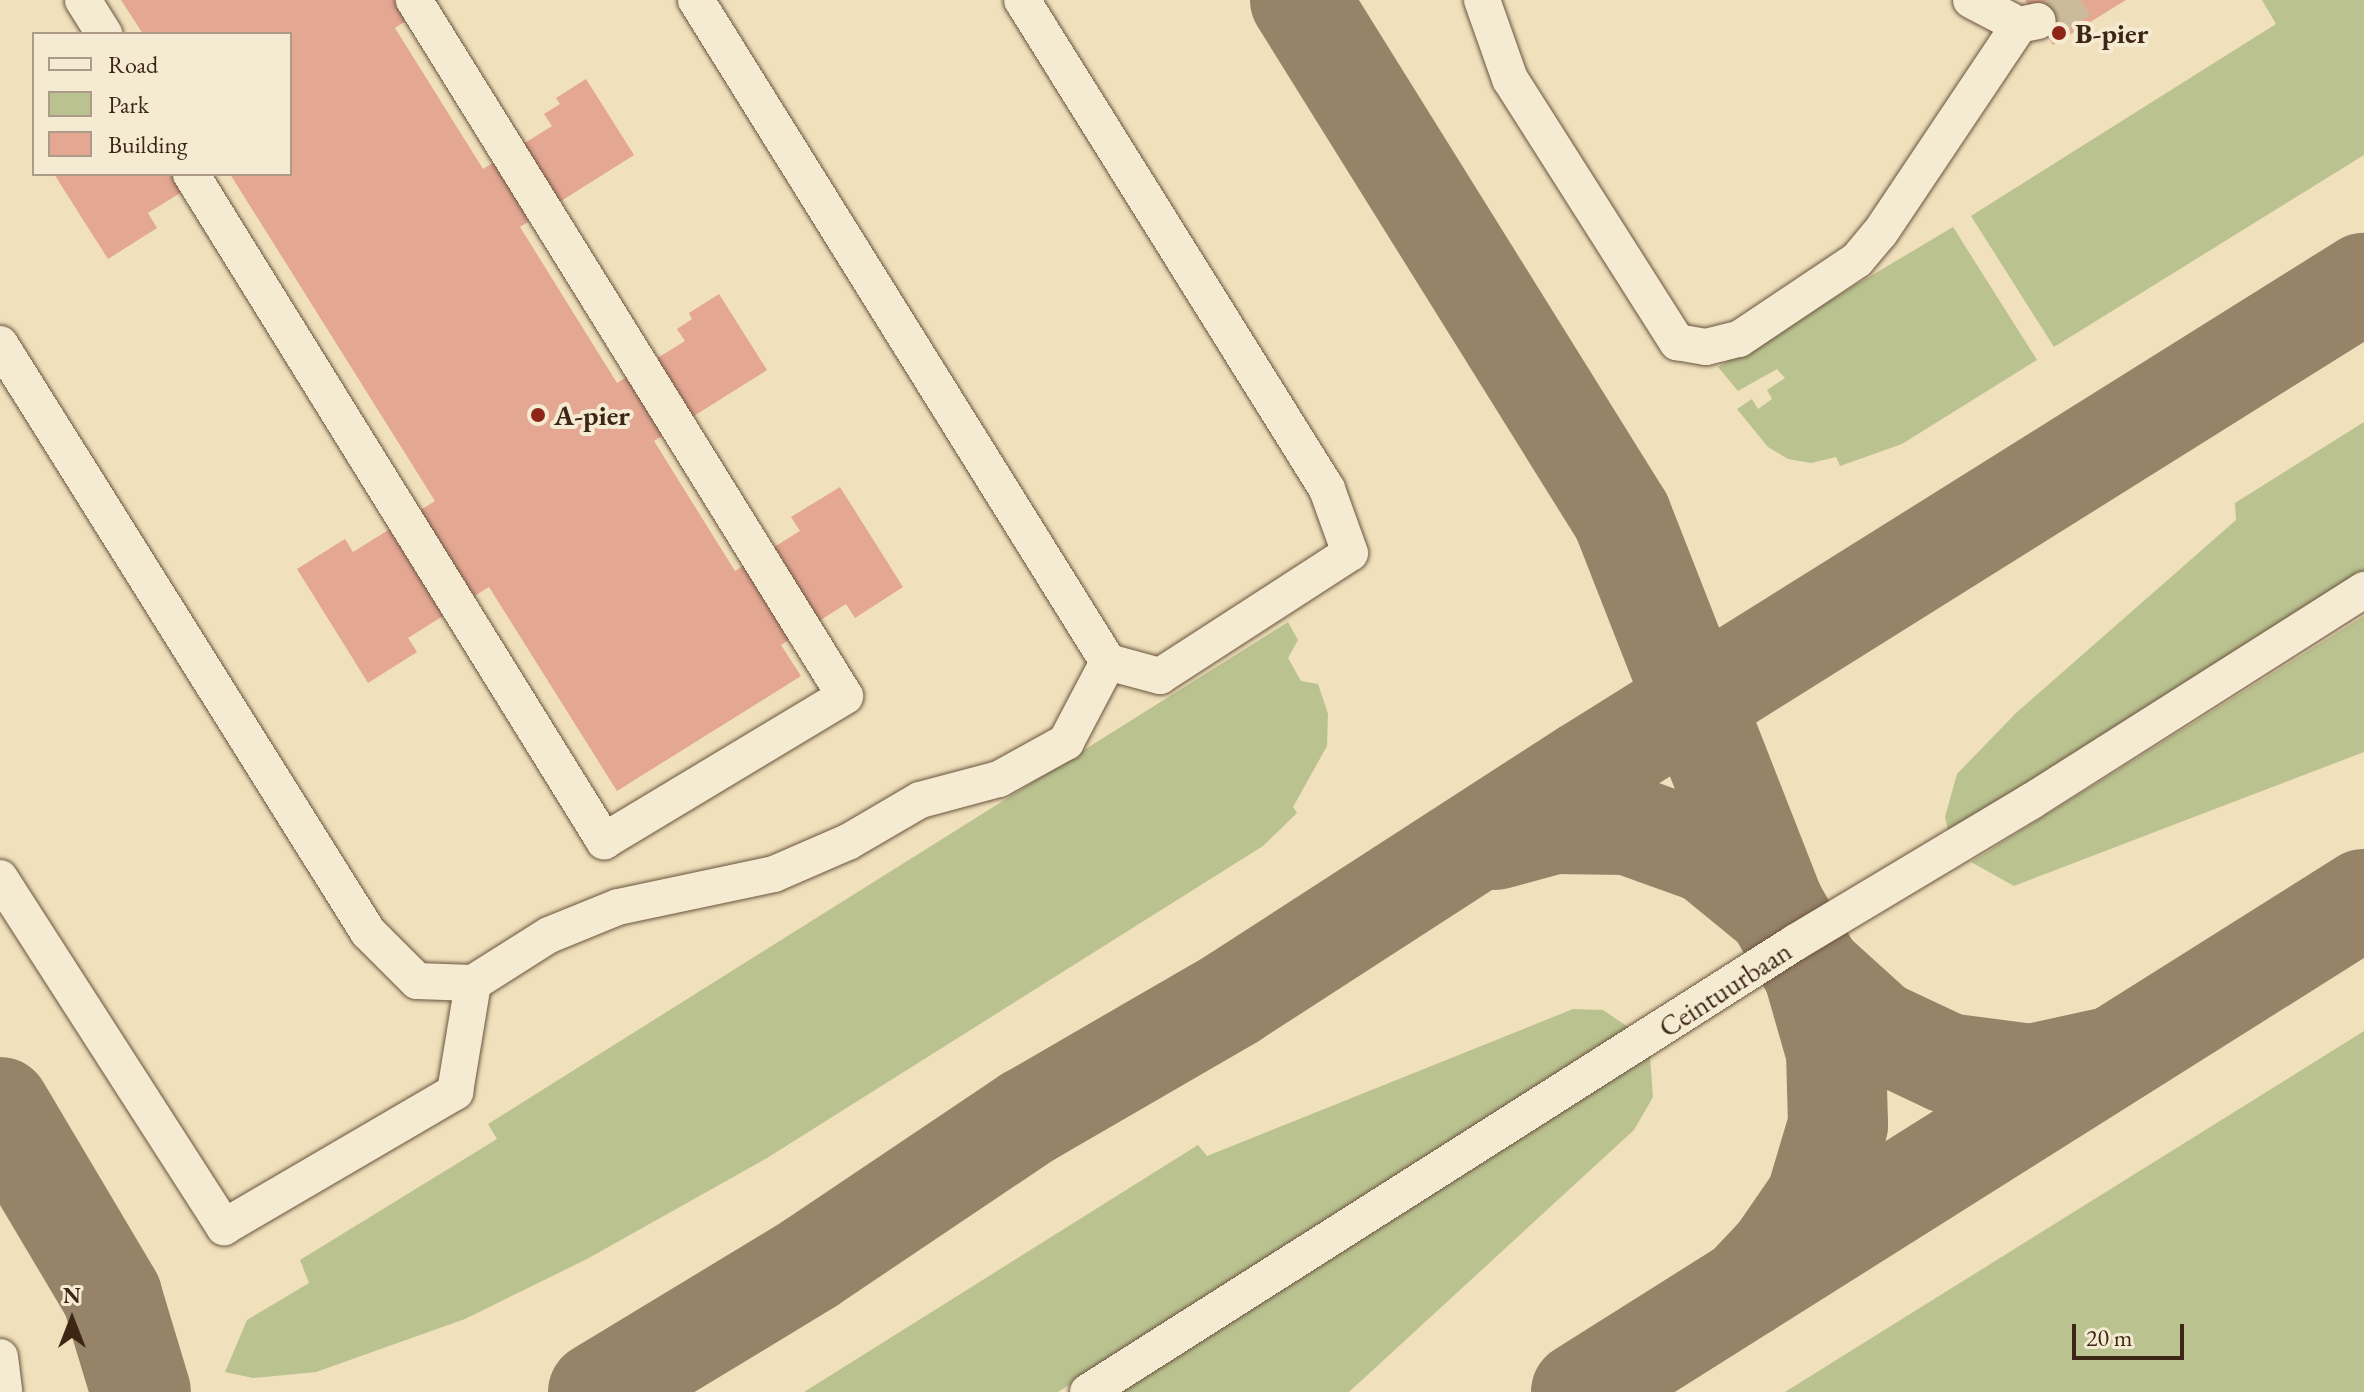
<!DOCTYPE html>
<html>
<head>
<meta charset="utf-8">
<style>
  body { margin:0 }
  #map { position:relative; width:2364px; height:1392px; overflow:hidden; background:#f0e0bb; font-family:"EB Garamond",serif }
  div>[style] { position:absolute }
  [style*='--x'] { left:calc(var(--x)*1px); top:calc(var(--y)*1px); width:calc(var(--w)*1px); rotate:calc(var(--a)*1deg) }
  .green>* { inset:0; background:#bac290 }
  .taxiway>* { height:100px; margin:-50px; padding:0 50px; transform-origin:50px; border-radius:50px; background:#978368 }
  .building>* { inset:0; background:#e3a792 }
  .minor-tunnel>* { height:36px; margin-top:-18px; transform-origin:0; background:repeating-linear-gradient(90deg,#ccbb9a 0 36px,transparent 0 54px) }
  .roads { filter:drop-shadow(0 0 2px #6a543e) drop-shadow(0 0 2px #6a543e) }
  .minor>* { height:36px; margin:-18px; padding:0 18px; transform-origin:18px; border-radius:18px; background:#f5ebd3 }
  .dots>* { width:22px; height:22px; translate:-50% -50%; box-sizing:border-box; border:4px solid #f5ebd3; border-radius:50% }
  span { translate:-50% -50%; white-space:nowrap; text-align:center; line-height:1.15; -webkit-text-stroke:8px #f5ebd3; paint-order:stroke }
  .poi-label { font-size:28px; color:#3e2614; font-weight:700 }
  .left { translate:0 -50%; text-align:left }
  .street-label { font-size:28px; color:#3e2614 }
  .legend { position:absolute; left:32px; top:32px; width:260px; height:144px; box-sizing:border-box; background:#f5ebd3; border:2px solid #ac9c87; margin:0; padding:10px 14px; list-style:none; font-size:24px; color:#3e2614 }
  .legend li { display:flex; align-items:center; gap:16px; height:40px }
  .legend b { width:40px; border:2px solid #ac9c87 }
  .north { position:absolute; left:32px; top:1280px; width:80px; height:80px; -webkit-text-stroke:6px #f5ebd3; paint-order:stroke; rotate:0deg; font-size:22px; font-weight:700; line-height:32px; text-align:center; color:#3e2614 }
  .north::after { content:''; display:block; margin:auto; width:28px; height:36px; background:#3e2614; clip-path:polygon(50% 0,100% 100%,50% 72%,0 100%) }
  .scale { position:absolute; left:2072px; top:1324px; width:112px; height:36px; box-sizing:border-box; border:4px solid #3e2614; border-top:0; padding-left:10px; font-size:24px; line-height:28px; white-space:nowrap; color:#3e2614; -webkit-text-stroke:6px #f5ebd3; paint-order:stroke }
</style>
</head>
<body>
<div id="map">
  <div class="green">
    <div style="clip-path:polygon(2262px 0,2364px 0,2364px 155px,2054px 347px,1971px 216px,2276px 24px)"></div>
    <div style="clip-path:polygon(1953px 227px,2037px 360px,1902px 444px,1840px 466px,1836px 457px,1811px 463px,1788px 459px,1768px 447px,1737px 409px,1752px 399px,1758px 409px,1772px 399px,1767px 390px,1785px 378px,1777px 369px,1738px 391px,1718px 367px)"></div>
    <div style="clip-path:polygon(2364px 422px,2364px 575px,1949px 834px,1945px 817px,1957px 774px,2016px 713px,2236px 520px,2235px 503px)"></div>
    <div style="clip-path:polygon(2364px 616px,2364px 752px,2014px 886px,1971px 862px)"></div>
    <div style="clip-path:polygon(1288px 622px,1298px 640px,1288px 658px,1301px 681px,1318px 684px,1328px 714px,1327px 746px,1293px 807px,1297px 813px,1263px 846px,767px 1158px,587px 1259px,465px 1319px,316px 1372px,253px 1378px,225px 1372px,247px 1320px,309px 1283px,300px 1260px,497px 1139px,488px 1124px)"></div>
    <div style="clip-path:polygon(1573px 1009px,1603px 1010px,1634px 1031px,1058px 1392px,804px 1392px,1198px 1145px,1207px 1156px)"></div>
    <div style="clip-path:polygon(2364px 1031px,2364px 1392px,1785px 1392px)"></div>
    <div style="clip-path:polygon(1650px 1056px,1653px 1097px,1634px 1130px,1349px 1392px,1115px 1392px)"></div>
  </div>
  <div class="taxiway">
    <div style="--x:1300;--y:0;--w:609;--a:58.08"></div>
    <div style="--x:1622;--y:517;--w:421;--a:68.6"></div>
    <div style="--x:1776;--y:909;--w:73;--a:59.6"></div>
    <div style="--x:1813;--y:972;--w:83;--a:74"></div>
    <div style="--x:1836;--y:1052;--w:73;--a:88.4"></div>
    <div style="--x:1838;--y:1125;--w:77;--a:106.6"></div>
    <div style="--x:1816;--y:1199;--w:67;--a:124.6"></div>
    <div style="--x:1778;--y:1254;--w:47;--a:133.3"></div>
    <div style="--x:1495;--y:840;--w:61;--a:-15.2"></div>
    <div style="--x:1554;--y:824;--w:74;--a:0.8"></div>
    <div style="--x:1628;--y:825;--w:86;--a:19.7"></div>
    <div style="--x:1709;--y:854;--w:87;--a:39.4"></div>
    <div style="--x:1813;--y:972;--w:86;--a:42.2"></div>
    <div style="--x:1877;--y:1030;--w:77;--a:25.2"></div>
    <div style="--x:1947;--y:1063;--w:85;--a:7.5"></div>
    <div style="--x:2031;--y:1074;--w:76;--a:-12.2"></div>
    <div style="--x:0;--y:1107;--w:220;--a:59.3"></div>
    <div style="--x:112;--y:1296;--w:100;--a:73.2"></div>
    <div style="--x:598;--y:1392;--w:247;--a:-31.2"></div>
    <div style="--x:809;--y:1264;--w:264;--a:-33.9"></div>
    <div style="--x:1028;--y:1117;--w:237;--a:-30.1"></div>
    <div style="--x:1233;--y:998;--w:420;--a:-32.9"></div>
    <div style="--x:1586;--y:770;--w:918;--a:-32.05"></div>
    <div style="--x:1581;--y:1392;--w:925;--a:-32.2"></div>
  </div>
  <div class="building">
    <div style="clip-path:polygon(121px 0,439px 0,395px 28px,483px 169px,552px 126px,544px 114px,560px 104px,556px 98px,586px 79px,634px 155px,520px 227px,617px 383px,685px 341px,677px 329px,692px 319px,689px 313px,719px 294px,767px 370px,654px 441px,735px 571px,800px 531px,791px 517px,840px 487px,903px 587px,855px 618px,846px 604px,781px 645px,801px 676px,617px 791px,489px 587px,408px 638px,417px 652px,368px 683px,297px 569px,345px 539px,353px 552px,435px 501px,230px 174px,290px 174px,290px 34px,143px 34px)"></div>
    <div style="clip-path:polygon(2025px 0,2126px 0,2053px 45px)"></div>
    <div style="clip-path:polygon(54px 174px,211px 174px,148px 213px,157px 228px,108px 259px)"></div>
  </div>
  <div class="minor-tunnel">
    <div style="--x:2038;--y:21;--w:13;--a:-9"></div>
    <div style="--x:2051;--y:19;--w:35;--a:-33"></div>
  </div>
  <div class="roads">
    <div class="minor">
      <div style="--x:83;--y:0;--w:40;--a:58"></div>
      <div style="--x:696;--y:0;--w:780;--a:58.1"></div>
      <div style="--x:1108;--y:662;--w:54;--a:15.1"></div>
      <div style="--x:1160;--y:676;--w:226;--a:-32.9"></div>
      <div style="--x:1350;--y:553;--w:68;--a:-109.8"></div>
      <div style="--x:1327;--y:489;--w:576;--a:-121.95"></div>
      <div style="--x:1482;--y:0;--w:84;--a:70.5"></div>
      <div style="--x:1510;--y:79;--w:312;--a:57.6"></div>
      <div style="--x:1677;--y:342;--w:29;--a:10"></div>
      <div style="--x:1706;--y:347;--w:34;--a:-14"></div>
      <div style="--x:1739;--y:339;--w:142;--a:-33.8"></div>
      <div style="--x:1857;--y:260;--w:35;--a:-50"></div>
      <div style="--x:1880;--y:233;--w:250;--a:-56.2"></div>
      <div style="--x:1971;--y:0;--w:54;--a:27.5"></div>
      <div style="--x:2019;--y:25;--w:19;--a:-12"></div>
      <div style="--x:191;--y:174;--w:785;--a:58.23"></div>
      <div style="--x:604;--y:841;--w:281;--a:-31"></div>
      <div style="--x:845;--y:696;--w:819;--a:-121.77"></div>
      <div style="--x:0;--y:344;--w:694;--a:57.96"></div>
      <div style="--x:368;--y:932;--w:69;--a:45"></div>
      <div style="--x:417;--y:981;--w:56;--a:2"></div>
      <div style="--x:473;--y:983;--w:90;--a:-32.3"></div>
      <div style="--x:549;--y:935;--w:74;--a:-22.1"></div>
      <div style="--x:618;--y:907;--w:159;--a:-11.9"></div>
      <div style="--x:774;--y:874;--w:81;--a:-23.4"></div>
      <div style="--x:848;--y:842;--w:83;--a:-30.3"></div>
      <div style="--x:920;--y:800;--w:82;--a:-14.9"></div>
      <div style="--x:999;--y:779;--w:77;--a:-28.9"></div>
      <div style="--x:1066;--y:742;--w:90;--a:-62.3"></div>
      <div style="--x:0;--y:878;--w:415;--a:57.3"></div>
      <div style="--x:224;--y:1227;--w:268;--a:-30.3"></div>
      <div style="--x:455;--y:1092;--w:110;--a:-80.6"></div>
      <div style="--x:0;--y:1357;--w:35;--a:83"></div>
      <div style="--x:1088;--y:1392;--w:839;--a:-32.44"></div>
      <div style="--x:1796;--y:942;--w:273;--a:-30.9"></div>
      <div style="--x:2030;--y:802;--w:396;--a:-32.4"></div>
    </div>
  </div>
  <div class="dots">
    <div style="left:2059px;top:33px;background:#8f2418"></div>
    <div style="left:538px;top:415px;background:#8f2418"></div>
  </div>
  <div class="poi-label">
    <span class="left" style="left:2075px;top:33px">B-pier</span>
    <span class="left" style="left:554px;top:415px">A-pier</span>
  </div>
  <div class="street-label">
    <span style="left:1725px;top:989px;rotate:-33deg">Ceintuurbaan</span>
  </div>
  <ul class="legend">
  <li><b style="height:10px;background:#f5ebd3"></b>Road</li>
  <li><b style="height:22px;background:#bac290"></b>Park</li>
  <li><b style="height:22px;background:#e3a792"></b>Building</li>
  </ul>
  <div class="north">N</div>
  <div class="scale">20 m</div>
</div>
</body>
</html>
